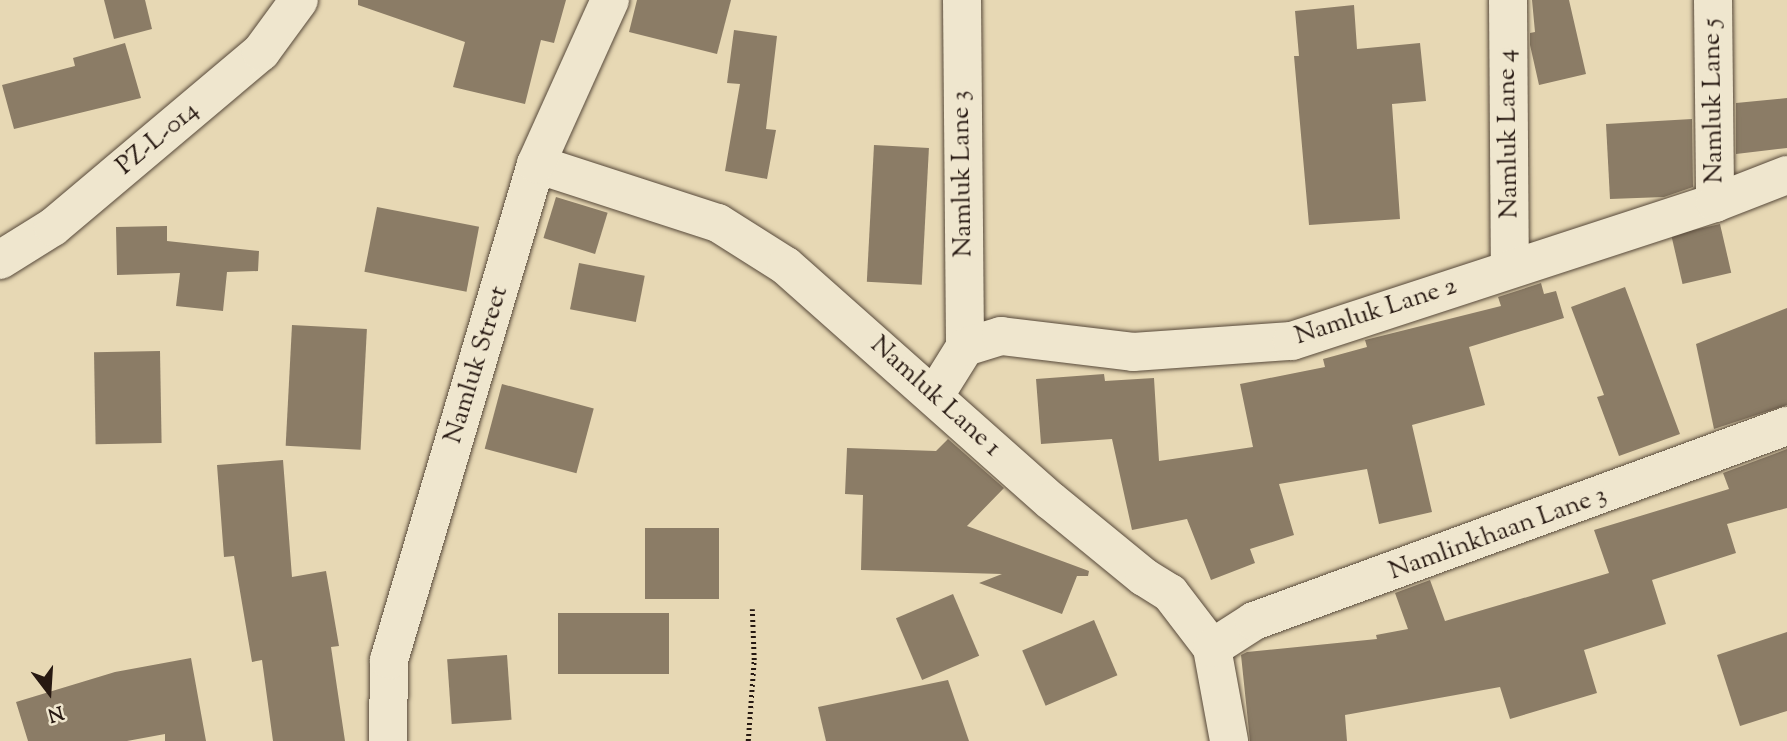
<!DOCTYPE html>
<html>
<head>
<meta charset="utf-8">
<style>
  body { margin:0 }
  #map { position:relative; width:1787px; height:741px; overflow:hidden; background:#e7d8b4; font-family:"Sorts Mill Goudy",serif }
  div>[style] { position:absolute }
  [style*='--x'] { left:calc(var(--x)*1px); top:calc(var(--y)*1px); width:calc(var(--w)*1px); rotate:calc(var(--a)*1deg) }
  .building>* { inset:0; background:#8b7c66; transform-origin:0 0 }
  .path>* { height:4.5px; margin-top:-2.25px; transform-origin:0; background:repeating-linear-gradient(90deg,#271912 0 2px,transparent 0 5.5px) }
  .roads { filter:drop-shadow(0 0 2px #57493a) drop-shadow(0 0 2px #57493a) }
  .street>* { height:38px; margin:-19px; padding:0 19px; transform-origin:19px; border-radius:19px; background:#efe6ce }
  span { translate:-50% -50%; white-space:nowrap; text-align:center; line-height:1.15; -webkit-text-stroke:6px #efe6ce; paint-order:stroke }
  .street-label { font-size:26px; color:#271912 }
  .north { position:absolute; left:14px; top:657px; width:70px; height:70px; -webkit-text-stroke:5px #efe6ce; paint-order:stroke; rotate:163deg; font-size:19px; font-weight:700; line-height:28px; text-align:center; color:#271912 }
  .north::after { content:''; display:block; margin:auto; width:24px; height:32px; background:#271912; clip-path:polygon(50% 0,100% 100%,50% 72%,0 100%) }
</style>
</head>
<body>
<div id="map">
  <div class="building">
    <div style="clip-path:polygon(104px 0,145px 0,152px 29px,114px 39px)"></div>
    <div style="clip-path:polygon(358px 0,566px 0,554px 43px,541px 40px,525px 104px,453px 87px,465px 42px,358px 5px)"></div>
    <div style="clip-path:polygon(637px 0,731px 0,717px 54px,629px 32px)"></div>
    <div style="clip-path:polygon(1532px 0,1569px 0,1586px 74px,1539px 85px,1530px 45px,1530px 33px,1535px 32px)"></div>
    <div style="clip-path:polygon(1354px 5px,1357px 49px,1420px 43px,1426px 101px,1392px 104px,1400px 219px,1309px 225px,1294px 56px,1299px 56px,1295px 11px)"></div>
    <div style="clip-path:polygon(734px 30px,777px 36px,766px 129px,776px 130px,767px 179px,725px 171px,740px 84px,727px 83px)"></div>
    <div style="clip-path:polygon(125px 43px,141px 98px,14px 129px,2px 85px,75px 66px,73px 58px)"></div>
    <div style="clip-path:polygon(1787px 98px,1787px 148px,1736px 154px,1736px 103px)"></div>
    <div style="clip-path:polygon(1692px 119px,1693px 187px,1664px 197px,1610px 199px,1606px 124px)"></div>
    <div style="left:874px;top:145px;width:55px;height:137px;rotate:3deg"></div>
    <div style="left:556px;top:197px;width:54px;height:43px;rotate:17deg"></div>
    <div style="left:377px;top:207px;width:104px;height:66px;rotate:11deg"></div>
    <div style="left:1720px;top:224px;width:50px;height:50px;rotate:77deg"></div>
    <div style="clip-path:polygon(167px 226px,167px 241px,259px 251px,258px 271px,227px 272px,223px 311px,176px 306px,180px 273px,117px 275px,116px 227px)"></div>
    <div style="left:579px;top:263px;width:67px;height:47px;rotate:11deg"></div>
    <div style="clip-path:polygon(1541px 283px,1544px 294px,1556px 291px,1564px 318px,1469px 347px,1485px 405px,1412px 425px,1432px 512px,1379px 524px,1367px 469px,1279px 484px,1294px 535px,1250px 549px,1255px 563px,1211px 580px,1187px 519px,1132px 530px,1112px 439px,1041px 444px,1036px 379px,1104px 374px,1105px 381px,1154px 378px,1159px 461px,1253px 447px,1240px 384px,1325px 367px,1323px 359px,1367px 347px,1365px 340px,1501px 306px,1498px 297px)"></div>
    <div style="clip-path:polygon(1625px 287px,1680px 434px,1619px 456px,1597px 397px,1604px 395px,1571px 307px)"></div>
    <div style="clip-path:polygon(1787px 308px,1787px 405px,1714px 429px,1696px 344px)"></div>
    <div style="left:292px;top:325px;width:75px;height:121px;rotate:3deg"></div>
    <div style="left:160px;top:351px;width:92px;height:66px;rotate:89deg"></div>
    <div style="left:502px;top:384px;width:95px;height:67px;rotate:15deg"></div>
    <div style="clip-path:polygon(948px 439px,1004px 488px,967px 526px,1089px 571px,1088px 576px,1077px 576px,1062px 614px,979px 583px,1002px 574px,861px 570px,863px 495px,845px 494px,847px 448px,936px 451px)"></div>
    <div style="clip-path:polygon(1787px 449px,1787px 508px,1727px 524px,1736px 553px,1652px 580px,1666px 624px,1584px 650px,1597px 693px,1510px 719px,1500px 687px,1345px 715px,1347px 741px,1250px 741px,1241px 655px,1247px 652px,1377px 639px,1376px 635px,1408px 629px,1395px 593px,1430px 580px,1445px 621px,1609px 573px,1594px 530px,1729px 489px,1723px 473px)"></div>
    <div style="clip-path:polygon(283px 460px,292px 577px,326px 571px,339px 646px,331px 647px,345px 741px,273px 741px,262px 660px,252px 662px,234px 556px,224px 557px,217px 465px)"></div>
    <div style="left:645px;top:528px;width:74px;height:71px"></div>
    <div style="left:953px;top:594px;width:67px;height:62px;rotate:67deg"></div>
    <div style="left:669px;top:613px;width:61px;height:111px;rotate:90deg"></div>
    <div style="left:1094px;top:620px;width:60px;height:78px;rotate:67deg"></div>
    <div style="clip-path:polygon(1787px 632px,1787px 711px,1740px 726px,1717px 655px)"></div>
    <div style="left:507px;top:655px;width:65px;height:60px;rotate:86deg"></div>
    <div style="clip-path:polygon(191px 658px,206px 741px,165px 741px,165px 734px,127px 741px,28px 741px,16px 702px,115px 672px)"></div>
    <div style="clip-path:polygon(948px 680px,969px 741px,826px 741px,818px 707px)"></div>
  </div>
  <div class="path">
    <div style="--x:748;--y:741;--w:81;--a:-85.8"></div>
    <div style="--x:754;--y:660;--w:51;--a:-92.2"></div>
  </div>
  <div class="roads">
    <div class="street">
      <div style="--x:962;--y:0;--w:347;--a:89.5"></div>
      <div style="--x:1508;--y:0;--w:269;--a:89.6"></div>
      <div style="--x:1713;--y:0;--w:203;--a:89.4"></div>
      <div style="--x:536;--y:164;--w:191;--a:18"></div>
      <div style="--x:718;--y:223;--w:80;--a:32.3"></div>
      <div style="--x:786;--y:266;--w:354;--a:41.6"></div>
      <div style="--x:1051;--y:501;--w:120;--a:39.3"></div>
      <div style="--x:1144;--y:577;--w:31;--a:32"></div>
      <div style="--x:1170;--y:593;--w:69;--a:52.6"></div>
      <div style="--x:1212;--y:648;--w:95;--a:79.6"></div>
      <div style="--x:0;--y:260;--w:62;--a:-31.9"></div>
      <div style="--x:53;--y:227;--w:272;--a:-40.1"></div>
      <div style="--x:261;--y:52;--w:64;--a:-53.8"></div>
      <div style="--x:935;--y:395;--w:57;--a:-58"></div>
      <div style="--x:965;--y:347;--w:38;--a:-17"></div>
      <div style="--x:1001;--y:336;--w:133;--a:6.9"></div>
      <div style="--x:1133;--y:352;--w:159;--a:-4"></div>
      <div style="--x:1292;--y:341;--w:445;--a:-18.1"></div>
      <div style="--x:1715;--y:203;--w:77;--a:-21.3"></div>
      <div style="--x:1212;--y:648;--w:50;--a:-32.7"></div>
      <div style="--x:1254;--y:621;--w:568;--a:-20.1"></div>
      <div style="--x:388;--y:741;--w:81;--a:-89.3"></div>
      <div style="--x:389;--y:660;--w:517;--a:-73.49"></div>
      <div style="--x:536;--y:164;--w:180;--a:-65.7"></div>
    </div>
  </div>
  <div class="street-label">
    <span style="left:1714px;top:101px;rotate:-91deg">Namluk Lane 5</span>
    <span style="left:1509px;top:134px;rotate:-91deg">Namluk Lane 4</span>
    <span style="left:158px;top:139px;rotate:-40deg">PZ-L-014</span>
    <span style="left:963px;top:174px;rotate:-91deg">Namluk Lane 3</span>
    <span style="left:1376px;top:312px;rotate:-18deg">Namluk Lane 2</span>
    <span style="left:477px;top:365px;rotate:-73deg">Namluk Street</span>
    <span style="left:935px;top:397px;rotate:42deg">Namluk Lane 1</span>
    <span style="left:1498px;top:534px;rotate:-20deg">Namlinkhaan Lane 3</span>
  </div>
  <div class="north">N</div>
</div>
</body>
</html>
